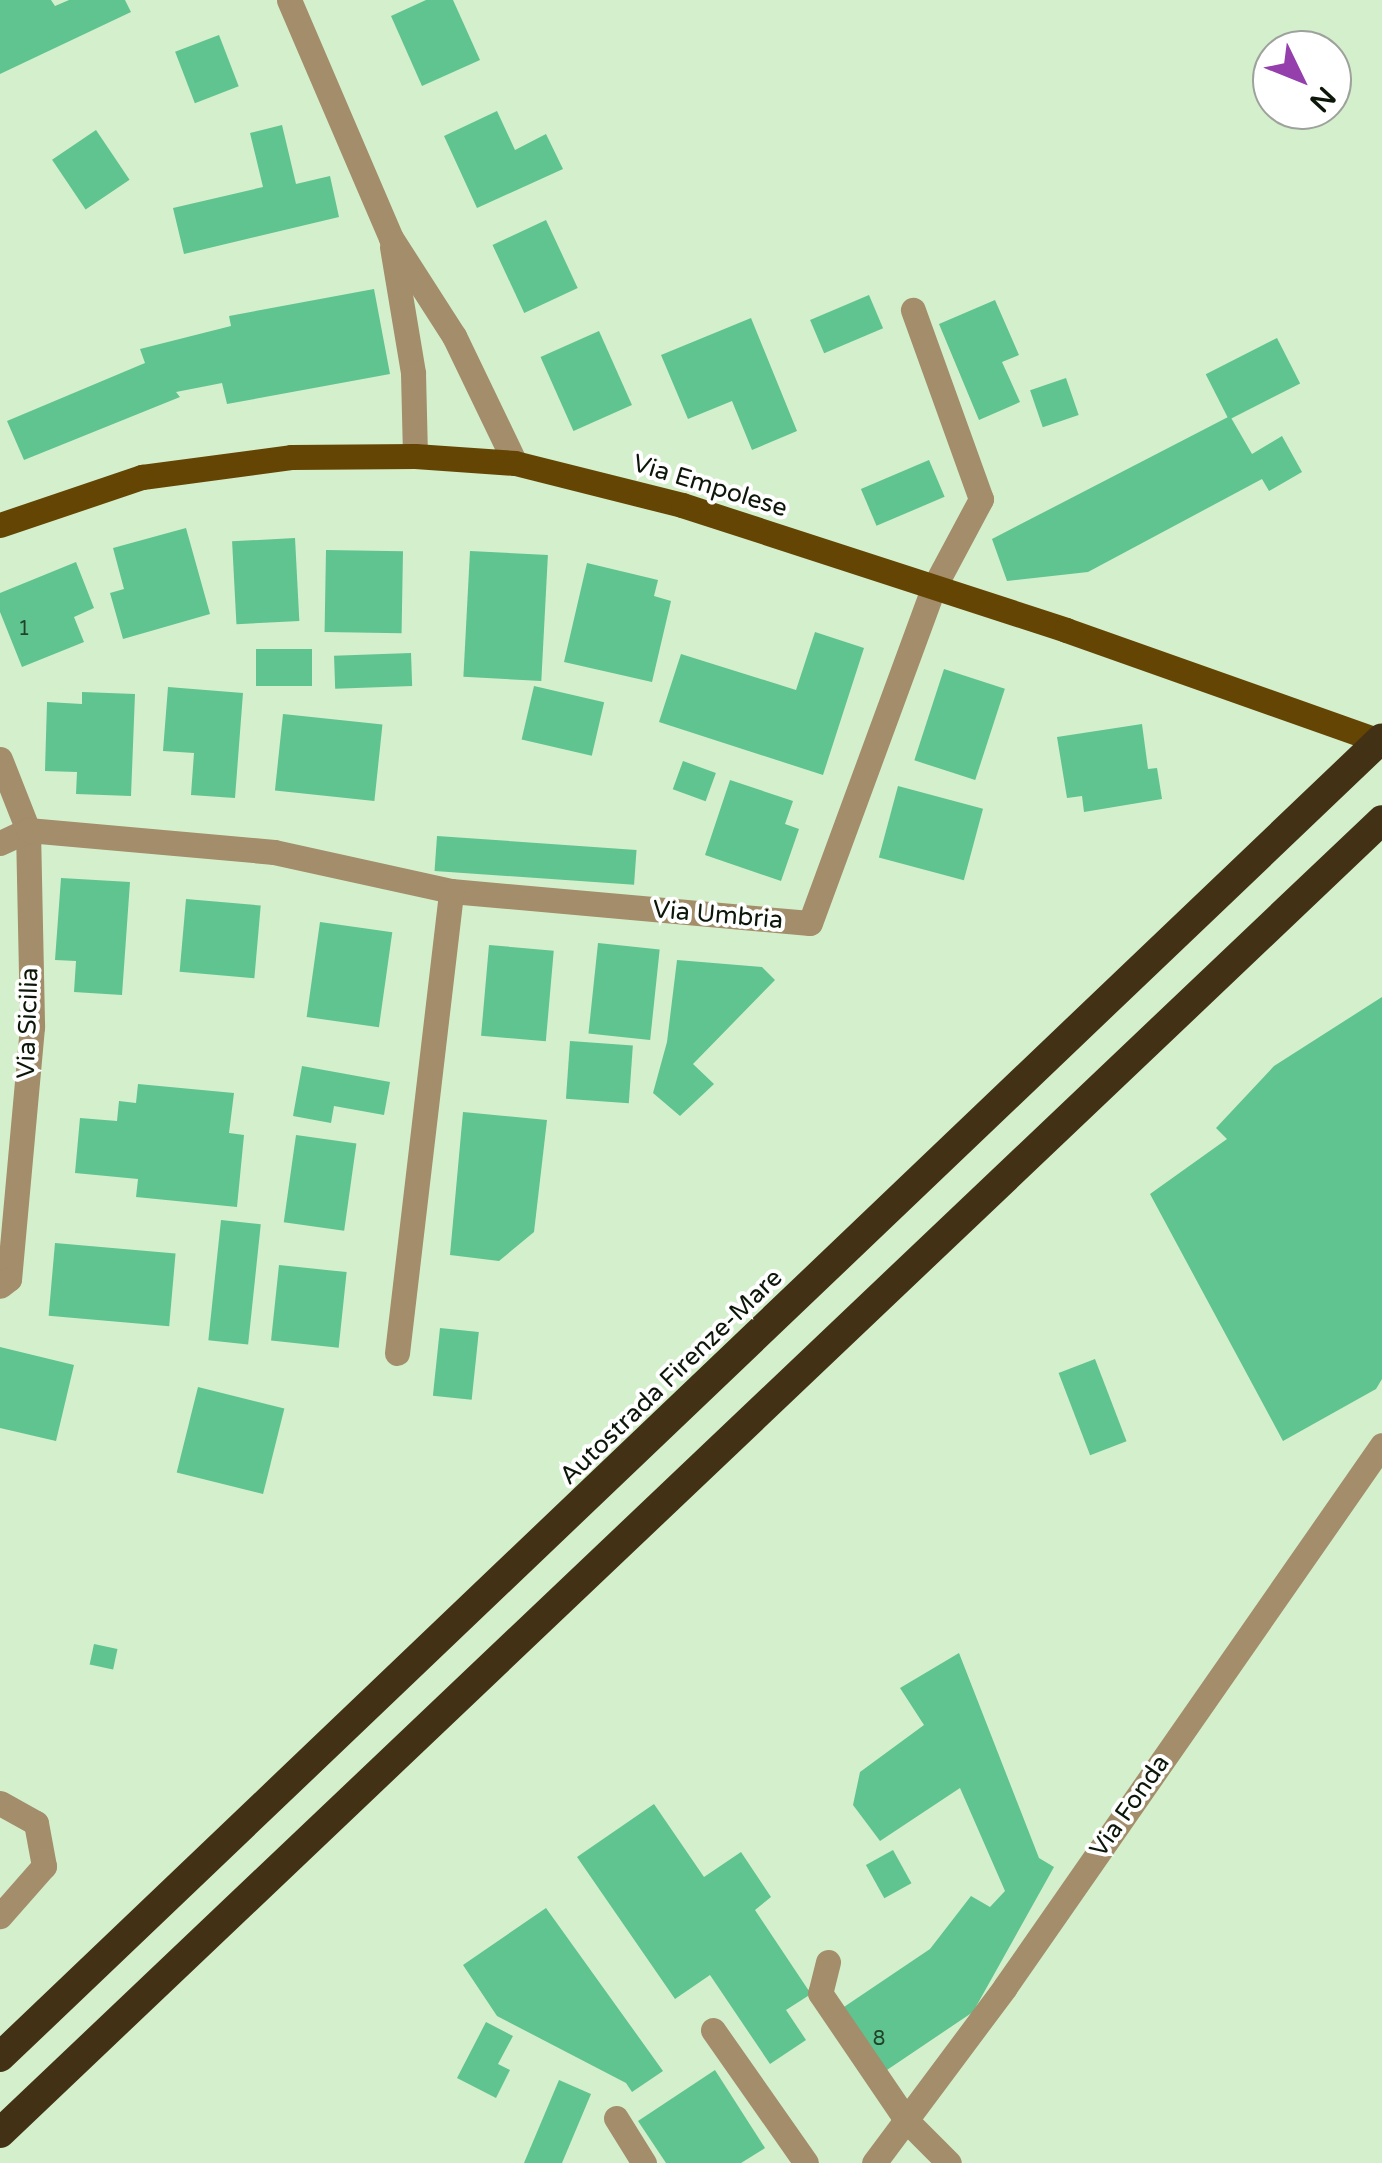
<!DOCTYPE html>
<html>
<head>
<meta charset="utf-8">
<style>
  body { margin:0 }
  #map { position:relative; width:1382px; height:2163px; overflow:hidden; background:#d4efcb; font-family:"Varela Round",sans-serif }
  div>[style] { position:absolute }
  [style*='--x'] { left:calc(var(--x)*1px); top:calc(var(--y)*1px); width:calc(var(--w)*1px); rotate:calc(var(--a)*1deg) }
  .building>* { inset:0; background:#5fc48f; transform-origin:0 0 }
  .minor>* { height:25px; margin:-12.5px; padding:0 12.5px; transform-origin:12.5px; border-radius:12.5px; background:#a38d6a }
  .major>* { height:25px; margin:-12.5px; padding:0 12.5px; transform-origin:12.5px; border-radius:12.5px; background:#654504 }
  .highway>* { height:30px; margin:-15px; padding:0 15px; transform-origin:15px; border-radius:15px; background:#423115 }
  span { translate:-50% -50%; white-space:nowrap; text-align:center; line-height:1.15; -webkit-text-stroke:8px #fff; paint-order:stroke }
  .number-label { font-size:20px; color:#21422a }
  .number-label span { -webkit-text-stroke-width:0 }
  .street-label { font-size:25px; color:#0c1609 }
  .north { position:absolute; left:1252px; top:30px; width:100px; height:100px; box-sizing:border-box; background:#fff; border:2px solid #9ea29d; border-radius:50%; rotate:133deg; font-size:28px; font-weight:700; line-height:40px; text-align:center; color:#0c1609 }
  .north::after { content:''; display:block; margin:auto; width:35px; height:45px; background:#953fad; clip-path:polygon(50% 0,100% 100%,50% 72%,0 100%) }
</style>
</head>
<body>
<div id="map">
  <div class="building">
    <div style="clip-path:polygon(0 0,51px 0,55px 6px,69px 0,125px 0,131px 12px,0 74px)"></div>
    <div style="clip-path:polygon(426px 0,453px 0,480px 60px,422px 86px,391px 16px)"></div>
    <div style="left:219px;top:35px;width:55px;height:47px;rotate:69deg"></div>
    <div style="clip-path:polygon(497px 111px,515px 150px,546px 134px,563px 169px,477px 208px,444px 136px)"></div>
    <div style="clip-path:polygon(282px 125px,296px 184px,330px 176px,339px 217px,184px 254px,173px 208px,263px 187px,250px 133px)"></div>
    <div style="left:96px;top:130px;width:60px;height:53px;rotate:56deg"></div>
    <div style="left:546px;top:220px;width:75px;height:59px;rotate:65deg"></div>
    <div style="clip-path:polygon(374px 289px,390px 374px,227px 404px,222px 383px,176px 392px,180px 397px,24px 460px,7px 421px,145px 363px,140px 349px,231px 326px,229px 316px)"></div>
    <div style="left:869px;top:295px;width:36px;height:64px;rotate:67deg"></div>
    <div style="clip-path:polygon(995px 300px,1019px 355px,1002px 362px,1020px 402px,979px 420px,939px 324px)"></div>
    <div style="clip-path:polygon(751px 318px,797px 431px,752px 450px,732px 401px,688px 419px,661px 355px)"></div>
    <div style="left:599px;top:331px;width:81px;height:64px;rotate:66deg"></div>
    <div style="left:1277px;top:338px;width:51px;height:80px;rotate:63deg"></div>
    <div style="left:1066px;top:378px;width:39px;height:38px;rotate:71deg"></div>
    <div style="clip-path:polygon(1230px 416px,1252px 454px,1282px 436px,1302px 472px,1269px 491px,1262px 479px,1088px 572px,1007px 581px,992px 539px)"></div>
    <div style="left:929px;top:460px;width:40px;height:74px;rotate:67deg"></div>
    <div style="clip-path:polygon(186px 528px,210px 614px,123px 639px,110px 593px,124px 589px,113px 548px)"></div>
    <div style="left:295px;top:538px;width:83px;height:63px;rotate:87deg"></div>
    <div style="left:326px;top:550px;width:77px;height:82px;rotate:1deg"></div>
    <div style="left:470px;top:551px;width:78px;height:126px;rotate:3deg"></div>
    <div style="clip-path:polygon(76px 562px,94px 608px,74px 617px,84px 642px,22px 667px,0 612px,0 593px)"></div>
    <div style="clip-path:polygon(587px 563px,658px 580px,654px 596px,671px 601px,652px 682px,564px 662px)"></div>
    <div style="clip-path:polygon(815px 632px,864px 648px,823px 775px,659px 722px,681px 654px,796px 690px)"></div>
    <div style="left:312px;top:649px;width:37px;height:56px;rotate:90deg"></div>
    <div style="left:411px;top:653px;width:33px;height:77px;rotate:88deg"></div>
    <div style="left:944px;top:669px;width:64px;height:96px;rotate:18deg"></div>
    <div style="left:534px;top:686px;width:72px;height:55px;rotate:13deg"></div>
    <div style="clip-path:polygon(168px 687px,243px 693px,235px 798px,191px 795px,194px 753px,163px 751px)"></div>
    <div style="clip-path:polygon(82px 692px,135px 694px,131px 796px,76px 794px,77px 772px,45px 771px,47px 702px,82px 704px)"></div>
    <div style="left:283px;top:714px;width:100px;height:77px;rotate:6deg"></div>
    <div style="clip-path:polygon(1142px 724px,1148px 769px,1157px 768px,1162px 799px,1084px 812px,1082px 796px,1067px 798px,1057px 737px)"></div>
    <div style="left:683px;top:761px;width:35px;height:30px;rotate:20deg"></div>
    <div style="clip-path:polygon(730px 780px,793px 801px,785px 824px,799px 829px,781px 881px,705px 855px)"></div>
    <div style="left:898px;top:786px;width:88px;height:74px;rotate:15deg"></div>
    <div style="left:437px;top:836px;width:200px;height:35px;rotate:4deg"></div>
    <div style="clip-path:polygon(61px 878px,130px 882px,122px 995px,74px 992px,76px 961px,55px 960px)"></div>
    <div style="left:186px;top:899px;width:75px;height:73px;rotate:5deg"></div>
    <div style="left:320px;top:922px;width:73px;height:96px;rotate:8deg"></div>
    <div style="left:598px;top:943px;width:62px;height:91px;rotate:6deg"></div>
    <div style="left:489px;top:945px;width:65px;height:91px;rotate:5deg"></div>
    <div style="clip-path:polygon(677px 960px,762px 967px,775px 980px,693px 1064px,714px 1084px,680px 1116px,653px 1093px,667px 1042px)"></div>
    <div style="clip-path:polygon(1382px 997px,1382px 1379px,1376px 1389px,1283px 1441px,1150px 1194px,1227px 1139px,1216px 1128px,1274px 1066px)"></div>
    <div style="left:570px;top:1041px;width:63px;height:58px;rotate:4deg"></div>
    <div style="clip-path:polygon(302px 1066px,390px 1082px,384px 1115px,334px 1106px,331px 1123px,293px 1116px)"></div>
    <div style="clip-path:polygon(138px 1084px,234px 1093px,229px 1133px,244px 1135px,237px 1207px,136px 1197px,138px 1179px,75px 1173px,80px 1118px,117px 1121px,119px 1101px,136px 1103px)"></div>
    <div style="clip-path:polygon(463px 1112px,547px 1120px,534px 1232px,499px 1261px,450px 1255px)"></div>
    <div style="left:296px;top:1135px;width:61px;height:88px;rotate:8deg"></div>
    <div style="left:221px;top:1220px;width:40px;height:121px;rotate:6deg"></div>
    <div style="left:55px;top:1243px;width:121px;height:73px;rotate:5deg"></div>
    <div style="left:279px;top:1265px;width:68px;height:76px;rotate:6deg"></div>
    <div style="left:440px;top:1328px;width:39px;height:68px;rotate:6deg"></div>
    <div style="clip-path:polygon(0 1347px,74px 1365px,56px 1441px,0 1428px)"></div>
    <div style="left:1095px;top:1359px;width:88px;height:39px;rotate:69deg"></div>
    <div style="left:198px;top:1387px;width:89px;height:88px;rotate:14deg"></div>
    <div style="left:94px;top:1644px;width:24px;height:21px;rotate:12deg"></div>
    <div style="clip-path:polygon(959px 1653px,1039px 1858px,1054px 1867px,973px 2012px,881px 2074px,838px 2011px,930px 1949px,971px 1896px,990px 1907px,1005px 1891px,960px 1788px,880px 1841px,853px 1805px,860px 1772px,924px 1725px,900px 1688px)"></div>
    <div style="clip-path:polygon(654px 1804px,704px 1877px,741px 1852px,771px 1897px,755px 1910px,811px 1994px,786px 2010px,806px 2040px,770px 2064px,710px 1975px,675px 1999px,577px 1857px)"></div>
    <div style="left:893px;top:1850px;width:38px;height:31px;rotate:61deg"></div>
    <div style="clip-path:polygon(546px 1908px,663px 2071px,632px 2092px,626px 2083px,497px 2016px,463px 1965px)"></div>
    <div style="clip-path:polygon(486px 2022px,513px 2036px,498px 2064px,510px 2070px,496px 2098px,457px 2078px)"></div>
    <div style="clip-path:polygon(715px 2070px,765px 2148px,741px 2163px,666px 2163px,638px 2121px)"></div>
    <div style="clip-path:polygon(559px 2080px,591px 2094px,562px 2163px,524px 2163px)"></div>
  </div>
  <div class="minor">
    <div style="--x:289;--y:0;--w:259;--a:66.8"></div>
    <div style="--x:391;--y:238;--w:117;--a:57.3"></div>
    <div style="--x:454;--y:336;--w:141;--a:64.3"></div>
    <div style="--x:392;--y:247;--w:128;--a:80.5"></div>
    <div style="--x:413;--y:373;--w:83;--a:88.6"></div>
    <div style="--x:0;--y:759;--w:76;--a:68.5"></div>
    <div style="--x:28;--y:830;--w:197;--a:88.8"></div>
    <div style="--x:32;--y:1027;--w:253;--a:95.2"></div>
    <div style="--x:9;--y:1279;--w:11;--a:142"></div>
    <div style="--x:0;--y:843;--w:31;--a:-25"></div>
    <div style="--x:28;--y:830;--w:247;--a:5.1"></div>
    <div style="--x:274;--y:852;--w:181;--a:12.4"></div>
    <div style="--x:451;--y:891;--w:360;--a:5.1"></div>
    <div style="--x:810;--y:923;--w:356;--a:-69.8"></div>
    <div style="--x:933;--y:589;--w:102;--a:-61.9"></div>
    <div style="--x:981;--y:499;--w:201;--a:-109.8"></div>
    <div style="--x:397;--y:1353;--w:465;--a:-83.3"></div>
    <div style="--x:0;--y:1803;--w:41;--a:29.1"></div>
    <div style="--x:36;--y:1823;--w:44;--a:79.5"></div>
    <div style="--x:44;--y:1866;--w:67;--a:131.3"></div>
    <div style="--x:828;--y:1962;--w:32;--a:104"></div>
    <div style="--x:820;--y:1993;--w:155;--a:55.8"></div>
    <div style="--x:907;--y:2121;--w:59;--a:45"></div>
    <div style="--x:713;--y:2030;--w:162;--a:55"></div>
    <div style="--x:616;--y:2118;--w:53;--a:58.1"></div>
    <div style="--x:874;--y:2163;--w:219;--a:-53.3"></div>
    <div style="--x:1005;--y:1987;--w:660;--a:-55.18"></div>
  </div>
  <div class="major">
    <div style="--x:0;--y:525;--w:150;--a:-18.7"></div>
    <div style="--x:142;--y:477;--w:150;--a:-7.6"></div>
    <div style="--x:291;--y:457;--w:124;--a:-0.5"></div>
    <div style="--x:415;--y:456;--w:100;--a:4"></div>
    <div style="--x:515;--y:463;--w:172;--a:14.1"></div>
    <div style="--x:682;--y:505;--w:404;--a:18"></div>
    <div style="--x:1066;--y:630;--w:335;--a:19.5"></div>
  </div>
  <div class="highway">
    <div style="--x:0;--y:2057;--w:1910;--a:-43.66"></div>
    <div style="--x:0;--y:2133;--w:1906;--a:-43.53"></div>
  </div>
  <div class="number-label">
    <span style="left:24px;top:629px">1</span>
    <span style="left:879px;top:2039px">8</span>
  </div>
  <div class="street-label">
    <span style="left:710px;top:486px;rotate:17deg">Via Empolese</span>
    <span style="left:718px;top:915px;rotate:5deg">Via Umbria</span>
    <span style="left:28px;top:1023px;rotate:-88deg">Via Sicilia</span>
    <span style="left:671px;top:1377px;rotate:-44deg">Autostrada Firenze-Mare</span>
    <span style="left:1130px;top:1806px;rotate:-55deg">Via Fonda</span>
  </div>
  <div class="north">N</div>
</div>
</body>
</html>
